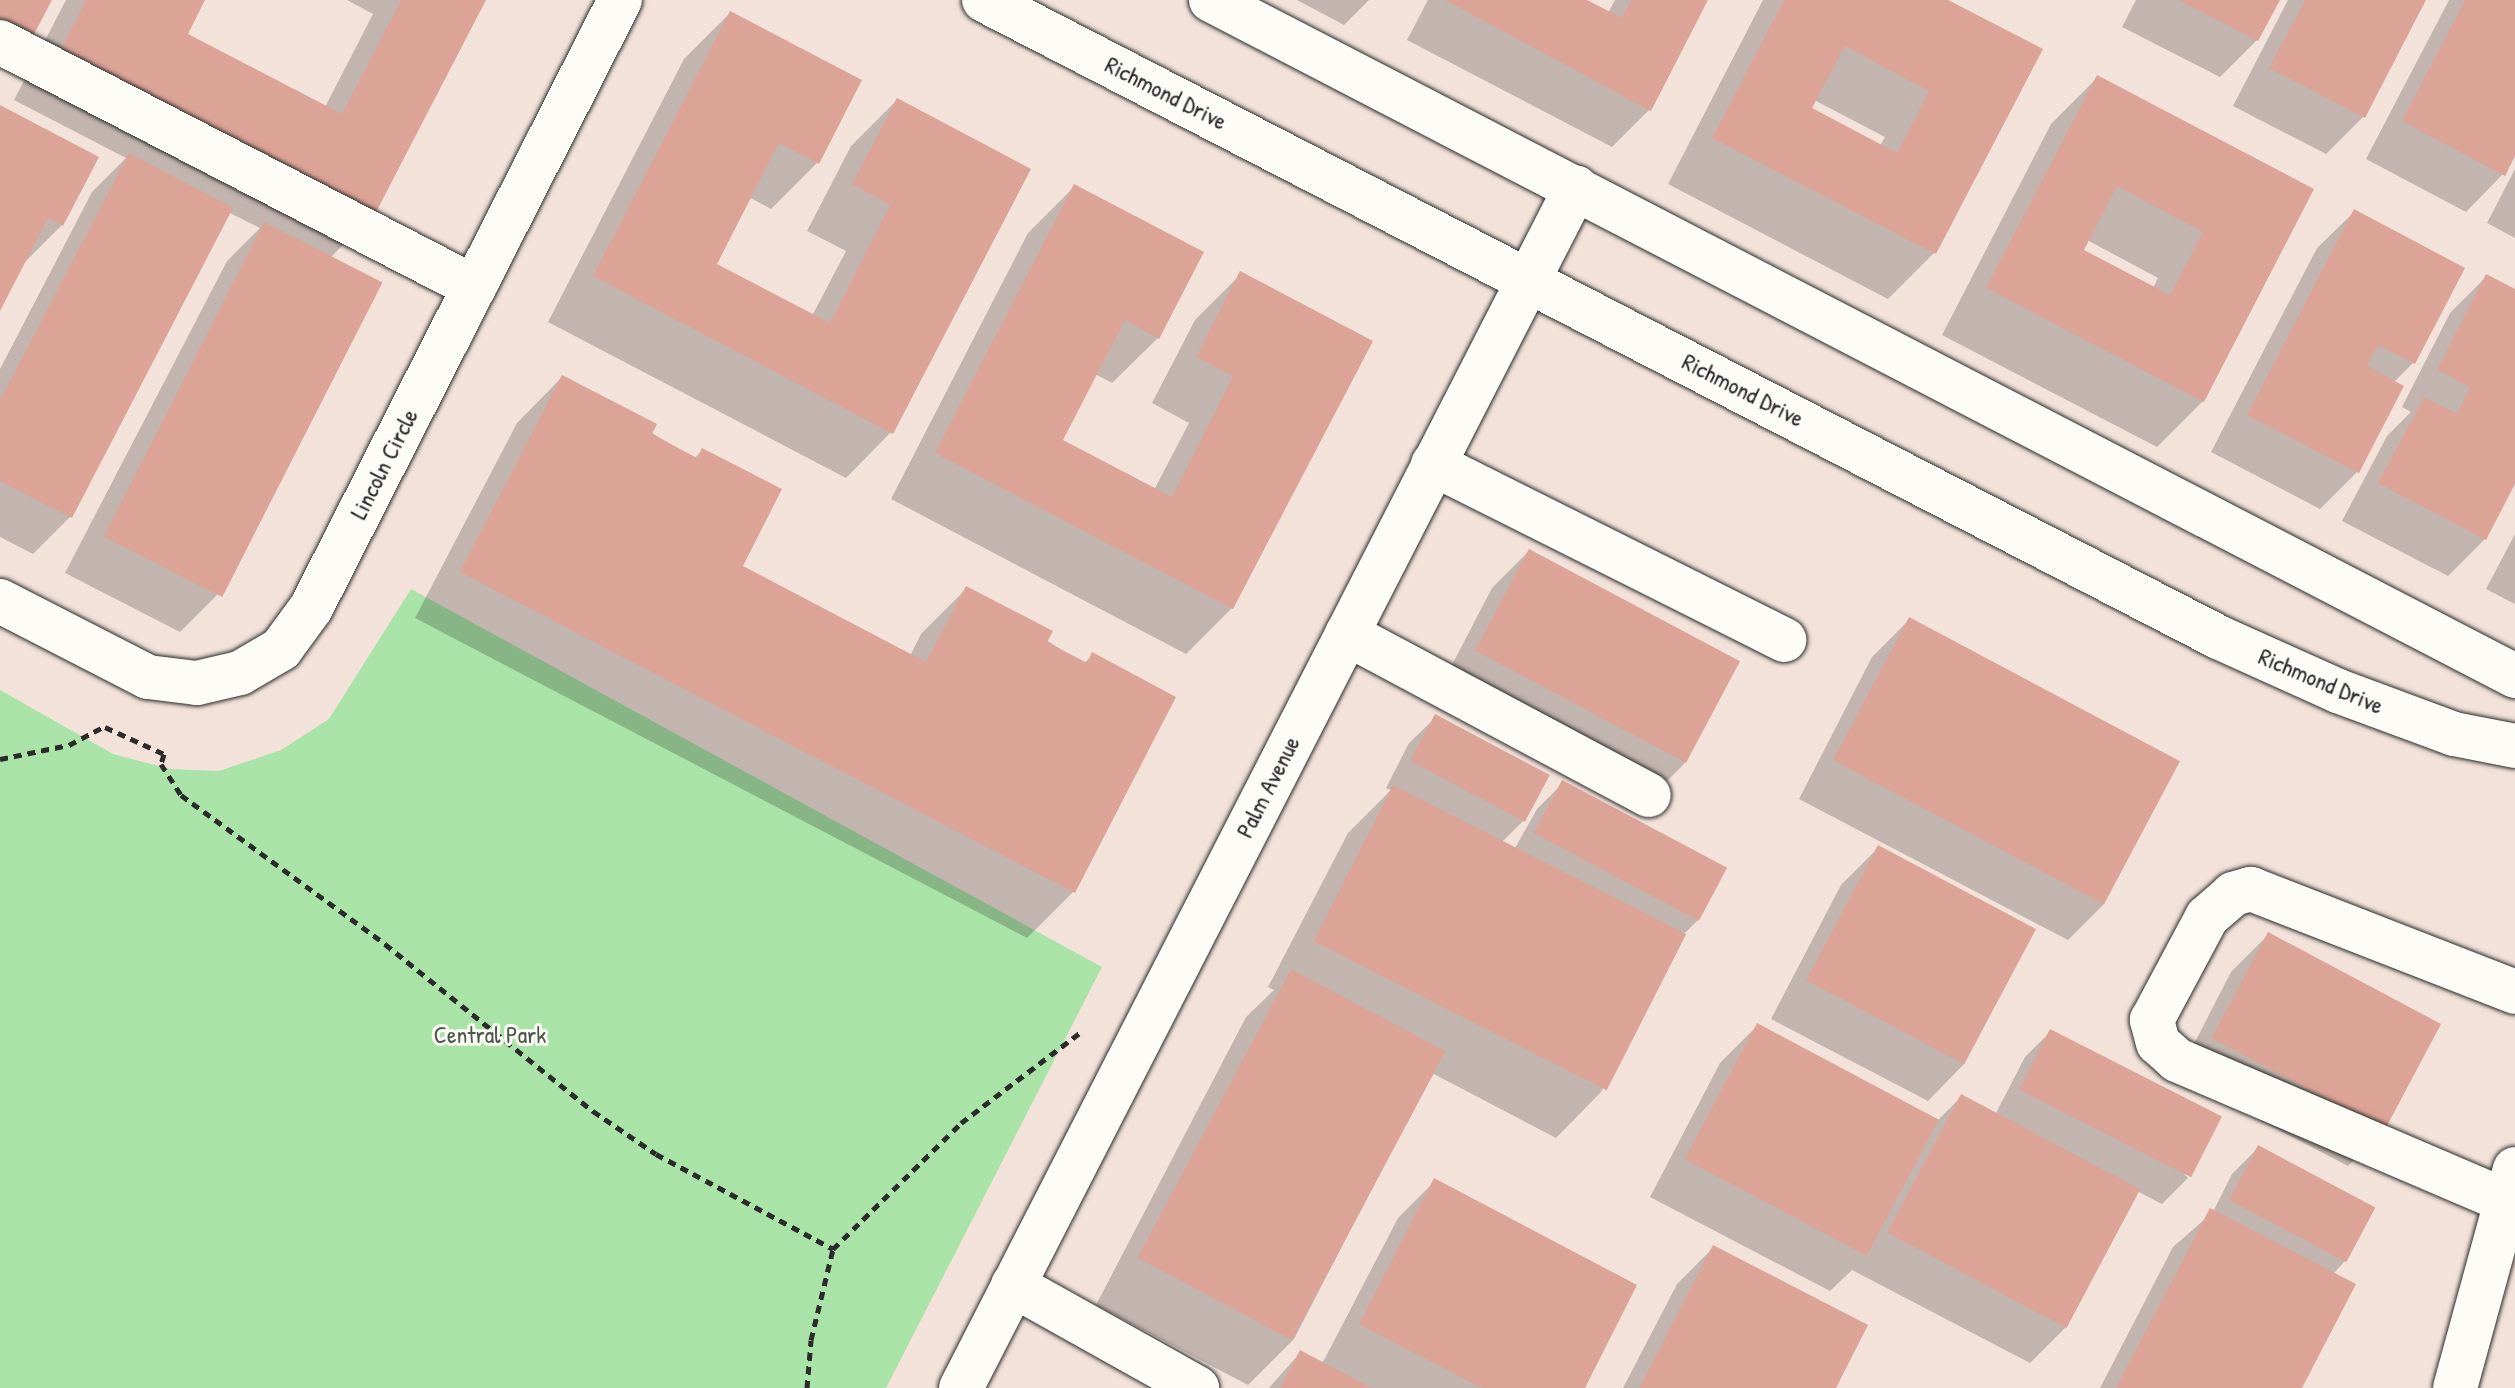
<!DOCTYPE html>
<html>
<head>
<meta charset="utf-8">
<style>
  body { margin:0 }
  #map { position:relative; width:2515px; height:1388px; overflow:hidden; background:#f3e2da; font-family:"Patrick Hand",sans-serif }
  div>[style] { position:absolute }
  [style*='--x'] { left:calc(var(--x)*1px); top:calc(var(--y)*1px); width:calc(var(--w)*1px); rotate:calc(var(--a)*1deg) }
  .green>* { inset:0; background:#aae3a8 }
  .shadow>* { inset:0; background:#0003 }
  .building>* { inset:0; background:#dca496; transform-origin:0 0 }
  .path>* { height:5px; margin-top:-2.5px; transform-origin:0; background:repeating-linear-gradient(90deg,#2b2b2b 0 8px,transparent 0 14px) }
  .roads { filter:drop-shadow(0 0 2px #2b2b2b) drop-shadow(0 0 2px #2b2b2b) }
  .minor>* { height:44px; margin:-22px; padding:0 22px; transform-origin:22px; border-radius:22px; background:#fdfcf7 }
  span { translate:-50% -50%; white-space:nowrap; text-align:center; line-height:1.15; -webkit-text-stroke:6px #fdfcf7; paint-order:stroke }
  .street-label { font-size:24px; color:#2b2b2b }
  .park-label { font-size:24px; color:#4b594a }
</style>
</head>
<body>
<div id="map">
  <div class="green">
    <div style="clip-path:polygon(411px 589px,1102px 967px,886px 1388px,0 1388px,0 690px,113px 754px,170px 769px,219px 771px,281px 750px,329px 719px)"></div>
  </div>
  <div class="shadow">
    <div style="clip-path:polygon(66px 0,203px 0,185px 35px,325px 107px,373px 14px,347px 0,483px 0,371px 217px,330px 258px,379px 284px,217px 595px,180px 632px,65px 573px,227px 261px,260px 228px,228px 212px,70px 517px,33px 554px,0 537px,0 369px,92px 192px,126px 158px,14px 100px)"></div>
    <div style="clip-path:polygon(1297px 0,1369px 0,1344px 25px)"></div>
    <div style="clip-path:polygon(1428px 0,1583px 0,1608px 13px,1615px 0,1706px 0,1649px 110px,1612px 147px,1407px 40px)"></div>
    <div style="clip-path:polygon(evenodd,1763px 0,1944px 0,1934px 253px,1888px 299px,1668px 184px,1763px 0,1814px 100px,1885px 137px,1880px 146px,1810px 108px,1814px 100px)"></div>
    <div style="clip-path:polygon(2136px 0,2277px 0,2257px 40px,2220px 77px,2122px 27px)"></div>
    <div style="clip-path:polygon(2288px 0,2424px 0,2363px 117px,2326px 154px,2233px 106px)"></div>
    <div style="clip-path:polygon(2449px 0,2515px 0,2515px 152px,2503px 174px,2466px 212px,2366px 159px)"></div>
    <div style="clip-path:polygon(730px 13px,860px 81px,817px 163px,771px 209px,749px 197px,714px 265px,812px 316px,846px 251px,807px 231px,851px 146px,897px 100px,891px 432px,846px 478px,548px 322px,684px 59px)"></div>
    <div style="clip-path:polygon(evenodd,2097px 78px,2312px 190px,2203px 401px,2157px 447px,1942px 335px,2051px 124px,2097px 78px,2087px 240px,2158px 278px,2153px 288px,2082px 251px,2087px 240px)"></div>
    <div style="clip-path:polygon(0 108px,62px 225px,22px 265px,0 307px)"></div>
    <div style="clip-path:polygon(2515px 169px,2515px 238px,2487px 223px)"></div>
    <div style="clip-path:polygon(1074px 187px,1158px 338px,1112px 383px,1095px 374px,1060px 441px,1154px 490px,1189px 423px,1152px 403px,1195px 320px,1241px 274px,1232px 608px,1186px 654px,891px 499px,1028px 233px)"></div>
    <div style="clip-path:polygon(2355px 211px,2413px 363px,2394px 382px,2357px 472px,2320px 509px,2211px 452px,2317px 248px)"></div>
    <div style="clip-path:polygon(2487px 276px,2515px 291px,2515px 480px,2485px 539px,2448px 576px,2342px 521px,2387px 436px,2411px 412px,2402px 407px,2450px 313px)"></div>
    <div style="clip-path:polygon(562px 377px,694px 459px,702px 450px,740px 566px,910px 656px,921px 634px,967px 588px,1083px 664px,1093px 655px,1174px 697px,1073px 892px,1027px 938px,415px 618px,517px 423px)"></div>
    <div style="clip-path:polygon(2515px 534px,2515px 604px,2486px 589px)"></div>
    <div style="clip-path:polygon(1529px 551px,1687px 761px,1650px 798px,1440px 688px,1492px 588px)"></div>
    <div style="clip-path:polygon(1909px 620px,2105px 903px,2068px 940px,1799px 799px,1872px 657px)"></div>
    <div style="clip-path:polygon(1436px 717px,1524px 820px,1501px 843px,1514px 850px,1537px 809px,1563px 783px,1699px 919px,1680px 938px,1601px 1092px,1556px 1138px,1432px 1073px,1294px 1339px,1248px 1385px,1096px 1305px,1246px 1017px,1274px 990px,1268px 987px,1348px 833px,1391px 790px,1386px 788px,1409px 743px)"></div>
    <div style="clip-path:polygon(1878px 848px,1965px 1063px,1928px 1101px,1771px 1019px,1841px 885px)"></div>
    <div style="clip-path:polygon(2268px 935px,2385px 1129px,2348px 1166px,2177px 1077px,2231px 972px)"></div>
    <div style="clip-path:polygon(1757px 1026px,1937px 1121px,1961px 1097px,1995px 1115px,2025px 1057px,2051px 1031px,2188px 1178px,2162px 1204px,2137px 1191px,2067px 1326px,2030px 1363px,1852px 1270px,1830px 1291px,1650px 1197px,1720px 1063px)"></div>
    <div style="clip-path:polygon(2258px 1148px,2346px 1260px,2333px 1274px,2300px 1388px,2100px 1388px,2173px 1247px,2213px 1212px,2232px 1174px)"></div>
    <div style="clip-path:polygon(1435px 1181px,1582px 1388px,1269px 1388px,1300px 1353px,1322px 1364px,1398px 1218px)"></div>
    <div style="clip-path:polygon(1714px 1247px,1834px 1388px,1623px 1388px,1677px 1284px)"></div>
  </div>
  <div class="building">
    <div style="clip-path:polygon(0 0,52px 0,32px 38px,0 21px)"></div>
    <div style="clip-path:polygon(86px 0,205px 0,188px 34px,342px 114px,401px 0,486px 0,373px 218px,59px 53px)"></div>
    <div style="clip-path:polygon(1445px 0,1587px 0,1622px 18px,1631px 0,1708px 0,1651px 111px)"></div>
    <div style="clip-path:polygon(evenodd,1784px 0,1948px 0,2043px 49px,1936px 254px,1712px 138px,1784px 0,1845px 46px,1929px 91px,1897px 153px,1812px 108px,1845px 46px)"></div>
    <div style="clip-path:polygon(2178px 0,2280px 0,2258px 41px)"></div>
    <div style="clip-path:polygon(2305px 0,2426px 0,2365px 118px,2269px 68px)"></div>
    <div style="clip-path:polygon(2465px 0,2515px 0,2515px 156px,2505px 176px,2402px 121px)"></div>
    <div style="clip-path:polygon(730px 11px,862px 80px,819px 164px,779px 143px,717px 264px,830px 323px,890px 205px,852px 184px,897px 98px,1031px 169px,893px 434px,593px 276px)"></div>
    <div style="clip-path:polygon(evenodd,2097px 75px,2314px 189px,2204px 402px,1986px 288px,2097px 75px,2117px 186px,2203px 232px,2170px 295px,2084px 250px,2117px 186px)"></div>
    <div style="clip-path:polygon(0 105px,99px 157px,63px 226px,48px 218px,0 311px)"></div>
    <div style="clip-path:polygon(129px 153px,233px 208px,72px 518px,0 481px,0 400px)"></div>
    <div style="clip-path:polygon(1074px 184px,1204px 252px,1159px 339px,1125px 320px,1063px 440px,1172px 497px,1233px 376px,1196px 357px,1240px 271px,1373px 341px,1233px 609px,935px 453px)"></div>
    <div style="clip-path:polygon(2354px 209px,2465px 268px,2415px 364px,2378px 345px,2367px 366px,2404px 386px,2359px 473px,2247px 415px)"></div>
    <div style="left:264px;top:222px;width:133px;height:353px;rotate:27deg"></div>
    <div style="clip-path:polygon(2486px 274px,2515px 289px,2515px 484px,2486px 540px,2378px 483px,2424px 397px,2457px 414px,2470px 387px,2437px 370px)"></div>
    <div style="clip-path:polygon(562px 375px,657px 424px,652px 434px,697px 458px,702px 448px,782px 489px,743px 566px,926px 662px,966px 586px,1053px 631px,1047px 642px,1087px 663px,1092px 652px,1176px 697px,1075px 893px,460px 572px)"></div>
    <div style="left:1529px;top:549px;width:239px;height:115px;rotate:28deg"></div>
    <div style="left:1909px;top:617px;width:307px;height:162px;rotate:28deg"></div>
    <div style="left:1435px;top:714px;width:130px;height:53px;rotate:28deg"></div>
    <div style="left:1562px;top:780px;width:187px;height:60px;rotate:28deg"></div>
    <div style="left:1393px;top:785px;width:329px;height:175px;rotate:27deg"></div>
    <div style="left:1878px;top:845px;width:179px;height:153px;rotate:28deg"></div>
    <div style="left:2268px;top:932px;width:196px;height:120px;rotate:28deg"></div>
    <div style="left:1291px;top:969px;width:175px;height:327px;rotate:28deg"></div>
    <div style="left:1757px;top:1023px;width:206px;height:154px;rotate:28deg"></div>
    <div style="left:2050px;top:1029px;width:193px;height:68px;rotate:27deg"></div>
    <div style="left:1961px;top:1094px;width:203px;height:157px;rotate:28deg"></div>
    <div style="left:2258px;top:1145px;width:133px;height:62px;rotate:28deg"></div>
    <div style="clip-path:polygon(1434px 1178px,1637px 1285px,1585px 1388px,1482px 1388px,1359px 1324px)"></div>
    <div style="clip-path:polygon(2210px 1208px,2356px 1284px,2302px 1388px,2116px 1388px)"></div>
    <div style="clip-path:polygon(1713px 1245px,1868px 1325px,1836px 1388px,1639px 1388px)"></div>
    <div style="clip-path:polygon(1300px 1350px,1372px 1388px,1280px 1388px)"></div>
  </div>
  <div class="path">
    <div style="--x:105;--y:727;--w:65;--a:24.6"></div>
    <div style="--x:164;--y:754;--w:10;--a:107"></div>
    <div style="--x:161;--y:764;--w:37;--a:57"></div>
    <div style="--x:181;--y:795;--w:253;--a:36.1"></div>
    <div style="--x:385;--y:944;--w:267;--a:38.8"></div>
    <div style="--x:593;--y:1111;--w:76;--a:34.3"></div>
    <div style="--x:656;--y:1154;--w:201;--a:28.2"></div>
    <div style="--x:0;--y:759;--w:70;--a:-11.5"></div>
    <div style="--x:69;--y:745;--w:41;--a:-27.8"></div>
    <div style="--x:807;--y:1388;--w:48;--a:-85.2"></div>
    <div style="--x:811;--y:1340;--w:94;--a:-76.4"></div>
    <div style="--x:833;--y:1249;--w:180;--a:-44.5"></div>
    <div style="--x:961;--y:1123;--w:151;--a:-37.2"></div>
  </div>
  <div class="roads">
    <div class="minor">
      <div style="--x:984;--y:0;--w:1389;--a:27.3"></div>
      <div style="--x:2218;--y:637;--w:132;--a:24.2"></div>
      <div style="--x:2338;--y:691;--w:124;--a:20.3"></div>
      <div style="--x:2454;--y:734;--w:62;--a:11.1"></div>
      <div style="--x:1211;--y:0;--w:1469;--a:27.4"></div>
      <div style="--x:0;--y:42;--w:534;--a:27.33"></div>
      <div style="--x:1433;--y:464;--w:393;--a:26.6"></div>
      <div style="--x:0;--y:601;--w:166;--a:27.2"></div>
      <div style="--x:148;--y:677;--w:49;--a:7"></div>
      <div style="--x:197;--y:683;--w:44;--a:-13.1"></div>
      <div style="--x:240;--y:673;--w:48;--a:-30.3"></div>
      <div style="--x:281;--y:649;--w:51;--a:-53.8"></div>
      <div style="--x:311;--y:608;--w:682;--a:-63.06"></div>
      <div style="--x:1347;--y:634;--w:342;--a:28.1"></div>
      <div style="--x:2506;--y:1201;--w:358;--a:-156.8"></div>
      <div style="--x:2177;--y:1060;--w:25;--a:-138"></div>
      <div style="--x:2158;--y:1043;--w:24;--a:-105"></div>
      <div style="--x:2152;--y:1020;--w:117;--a:-61.9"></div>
      <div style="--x:2207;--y:917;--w:35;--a:-41"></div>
      <div style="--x:2233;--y:894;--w:19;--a:-16"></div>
      <div style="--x:2251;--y:889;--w:283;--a:21.3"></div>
      <div style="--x:1013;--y:1285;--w:211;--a:29.2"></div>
      <div style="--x:961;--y:1388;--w:1349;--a:-62.88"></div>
      <div style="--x:2455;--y:1388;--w:227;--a:-74.7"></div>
    </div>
  </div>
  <div class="street-label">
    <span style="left:1166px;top:93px;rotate:27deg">Richmond Drive</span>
    <span style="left:1743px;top:390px;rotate:27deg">Richmond Drive</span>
    <span style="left:384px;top:464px;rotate:-63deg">Lincoln Circle</span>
    <span style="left:2321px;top:681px;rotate:23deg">Richmond Drive</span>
    <span style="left:1268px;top:787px;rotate:-63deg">Palm Avenue</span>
  </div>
  <div class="park-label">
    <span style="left:490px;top:1035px">Central Park</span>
  </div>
</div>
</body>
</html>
